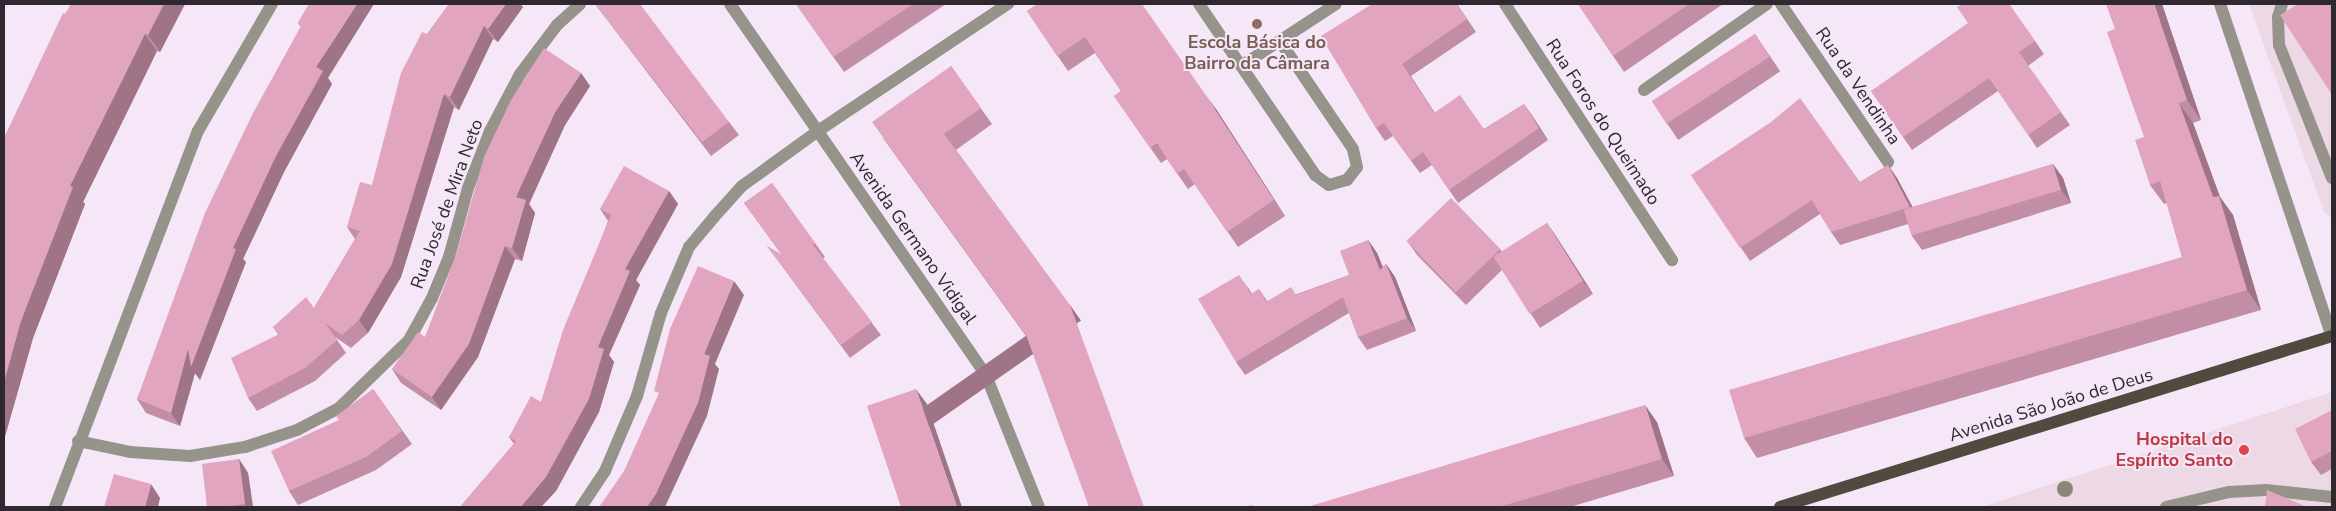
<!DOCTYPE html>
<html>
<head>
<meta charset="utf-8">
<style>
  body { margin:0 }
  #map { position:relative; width:2336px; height:511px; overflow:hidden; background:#f5e7f8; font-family:"Nunito Sans",sans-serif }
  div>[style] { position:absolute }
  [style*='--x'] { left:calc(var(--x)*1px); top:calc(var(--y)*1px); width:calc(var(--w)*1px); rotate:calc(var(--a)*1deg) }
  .medical>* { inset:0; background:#edd8e6 }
  .service>* { height:12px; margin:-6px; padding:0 6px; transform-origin:6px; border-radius:6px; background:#96938b }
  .minor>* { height:12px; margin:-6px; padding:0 6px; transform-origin:6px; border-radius:6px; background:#96938b }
  .primary>* { height:12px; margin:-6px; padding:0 6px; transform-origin:6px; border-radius:6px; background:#504b3e }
  .trees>* { width:16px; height:16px; margin:-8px; border-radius:50%; background:#898777 }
  .wall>* { inset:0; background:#c28ea5; transform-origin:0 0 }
  .shaded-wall>* { inset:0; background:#9e7486; transform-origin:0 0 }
  .building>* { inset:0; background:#e2a5c0; transform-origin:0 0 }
  .dots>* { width:14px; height:14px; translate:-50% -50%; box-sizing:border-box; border:2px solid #f5e7f8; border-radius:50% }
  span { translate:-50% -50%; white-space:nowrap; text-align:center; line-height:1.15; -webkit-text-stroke:4px #f5e7f8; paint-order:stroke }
  .education-label { font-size:18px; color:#785e54; font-weight:700 }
  .street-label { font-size:18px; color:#2f292f }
  .health-label { font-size:18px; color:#be3a42; font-weight:700 }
  .right { translate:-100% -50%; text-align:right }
  .frame { position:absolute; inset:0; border:5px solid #2f292f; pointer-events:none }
</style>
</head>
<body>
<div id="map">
  <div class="medical">
    <div style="clip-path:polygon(2249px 4px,2332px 4px,2332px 218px,2324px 212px)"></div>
    <div style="clip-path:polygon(2332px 392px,2332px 507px,1981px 507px)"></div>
  </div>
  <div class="service">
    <div style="--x:2282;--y:4;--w:14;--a:107"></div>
    <div style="--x:2278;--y:17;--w:28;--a:88"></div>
    <div style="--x:2279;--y:45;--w:143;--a:68.3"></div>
    <div style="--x:2166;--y:507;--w:65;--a:-13.4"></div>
    <div style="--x:2229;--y:492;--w:37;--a:-3"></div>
    <div style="--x:2266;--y:490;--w:66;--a:6.1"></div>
  </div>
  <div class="minor">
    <div style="--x:730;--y:4;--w:449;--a:55.4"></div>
    <div style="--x:985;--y:373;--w:144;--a:68.1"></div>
    <div style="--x:1199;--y:4;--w:207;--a:55.8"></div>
    <div style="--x:1315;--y:175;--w:17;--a:36"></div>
    <div style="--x:1329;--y:185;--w:19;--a:-16"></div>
    <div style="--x:1347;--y:180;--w:16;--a:-52"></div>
    <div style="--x:1357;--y:167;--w:18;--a:-103"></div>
    <div style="--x:1353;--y:149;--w:130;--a:-124.1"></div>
    <div style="--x:1505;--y:4;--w:306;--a:56.9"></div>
    <div style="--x:1781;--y:4;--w:191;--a:55.9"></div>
    <div style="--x:2220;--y:4;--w:350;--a:71.4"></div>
    <div style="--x:1241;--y:66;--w:113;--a:-33.1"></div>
    <div style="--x:1644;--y:90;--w:150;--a:-35"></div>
    <div style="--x:78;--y:441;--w:53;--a:11.9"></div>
    <div style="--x:130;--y:452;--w:60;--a:3.8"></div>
    <div style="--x:190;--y:456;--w:56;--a:-9.3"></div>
    <div style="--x:245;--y:447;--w:55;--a:-18.1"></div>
    <div style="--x:297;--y:430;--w:47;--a:-27.6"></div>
    <div style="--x:339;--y:408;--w:98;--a:-44.2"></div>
    <div style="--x:409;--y:340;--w:48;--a:-61.3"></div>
    <div style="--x:432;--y:298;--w:44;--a:-67.5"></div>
    <div style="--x:449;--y:257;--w:72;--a:-74.6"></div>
    <div style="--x:468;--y:188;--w:61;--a:-68.9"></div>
    <div style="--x:490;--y:131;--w:64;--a:-62.2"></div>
    <div style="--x:520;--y:74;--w:61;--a:-52.9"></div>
    <div style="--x:557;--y:25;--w:31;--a:-42"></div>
    <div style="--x:55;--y:507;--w:402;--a:-69.2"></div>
    <div style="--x:198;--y:131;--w:147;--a:-59.8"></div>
    <div style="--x:581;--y:507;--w:43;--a:-56.3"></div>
    <div style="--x:605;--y:471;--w:82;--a:-66.9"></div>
    <div style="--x:637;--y:396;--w:86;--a:-73.9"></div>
    <div style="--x:661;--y:313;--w:72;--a:-67"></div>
    <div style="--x:689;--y:247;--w:39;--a:-50"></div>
    <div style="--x:714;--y:217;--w:42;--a:-47.9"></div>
    <div style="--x:742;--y:186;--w:94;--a:-35.9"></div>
    <div style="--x:818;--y:131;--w:229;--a:-33.8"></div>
  </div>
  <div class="primary">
    <div style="--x:1780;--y:507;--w:578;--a:-17.21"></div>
  </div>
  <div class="trees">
    <div style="left:2065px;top:489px"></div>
  </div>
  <div class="wall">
    <div style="clip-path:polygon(185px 4px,160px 52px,157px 51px,83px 202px,85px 204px,33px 338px,4px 440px,4px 138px,65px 14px)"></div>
    <div style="clip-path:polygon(309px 4px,328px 78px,332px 84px,284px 172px,243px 259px,246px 262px,200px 380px,195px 373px,180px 426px,146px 413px,137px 399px,301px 27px,298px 23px)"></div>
    <div style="clip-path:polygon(449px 4px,520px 4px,523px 7px,498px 42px,493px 39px,459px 110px,454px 107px,401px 277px,368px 333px,351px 348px,335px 337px,346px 353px,315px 381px,257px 411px,248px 398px,278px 334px,273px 327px,314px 308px,355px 239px,347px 227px,372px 185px,427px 34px)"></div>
    <div style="clip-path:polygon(595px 4px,729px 122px,739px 135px,711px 156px)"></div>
    <div style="clip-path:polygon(796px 4px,946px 4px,844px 72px)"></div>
    <div style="clip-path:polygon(1038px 4px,1216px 109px,1285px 216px,1238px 247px,1195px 184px,1188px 189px,1167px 159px,1161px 163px,1114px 96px,1121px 91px,1095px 53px,1068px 71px,1027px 11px)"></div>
    <div style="clip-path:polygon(1457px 4px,1476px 32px,1411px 76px,1435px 113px,1484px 129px,1524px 104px,1548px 140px,1458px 203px,1432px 165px,1420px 173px,1393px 136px,1385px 141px,1376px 128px,1321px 36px)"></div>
    <div style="clip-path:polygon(1578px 4px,1723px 4px,1624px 72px)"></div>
    <div style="clip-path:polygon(2009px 4px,2044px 54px,2028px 66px,2070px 125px,2037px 148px,1998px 91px,1912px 150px,1871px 91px)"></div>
    <div style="clip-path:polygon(2162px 4px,2201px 120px,2193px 123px,2220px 197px,2233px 215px,2261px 310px,1757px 458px,1744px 438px,2182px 257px,2167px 203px,2164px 204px,2150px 185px,2144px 137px)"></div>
    <div style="left:1755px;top:34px;width:45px;height:123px;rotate:56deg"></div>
    <div style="clip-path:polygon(951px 66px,992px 124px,956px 150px,1081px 321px,1026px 336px,883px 138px)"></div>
    <div style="clip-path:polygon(581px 73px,590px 86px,565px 125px,529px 204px,535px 213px,522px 261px,515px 259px,478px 357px,441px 410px,401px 383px,392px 369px,425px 337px)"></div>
    <div style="clip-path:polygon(2053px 164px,2063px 178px,2071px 203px,1922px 250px,1912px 236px,1908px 224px,1840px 245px,1831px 232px,1820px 214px,1750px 261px,1691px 175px,1860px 182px,1888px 165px,1897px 178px,1913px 208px)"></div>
    <div style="clip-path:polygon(772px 183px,825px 257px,823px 258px,881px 335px,850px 358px,767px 246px,782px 255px,744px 203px)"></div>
    <div style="clip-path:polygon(669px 191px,678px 204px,636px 280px,640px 285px,609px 355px,614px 362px,599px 412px,556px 491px,541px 507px,460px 507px,514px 444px,509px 437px,541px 402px,608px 221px,600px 209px)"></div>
    <div style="clip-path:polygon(1547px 223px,1593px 294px,1540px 328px,1502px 270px,1466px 305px,1417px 255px,1408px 242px,1500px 249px,1502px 252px)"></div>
    <div style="clip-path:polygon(1368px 240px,1377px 253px,1383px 267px,1386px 264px,1395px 277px,1416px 331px,1367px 350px,1358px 337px,1349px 313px,1245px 375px,1236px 362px,1248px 288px,1252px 294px,1259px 289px,1267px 301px,1297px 294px,1349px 275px)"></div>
    <div style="clip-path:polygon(373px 389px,412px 444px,376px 470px,298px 505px,289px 491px,339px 420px)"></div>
    <div style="clip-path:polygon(2332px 410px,2332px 469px,2321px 475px,2311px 462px)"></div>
    <div style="clip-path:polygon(1657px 422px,1674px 476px,1570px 507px,1307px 507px)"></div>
    <div style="clip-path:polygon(239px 459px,248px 473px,253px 507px,207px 507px)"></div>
  </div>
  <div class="shaded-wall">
    <div style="clip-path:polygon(164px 4px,185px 4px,160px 52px,148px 35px)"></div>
    <div style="clip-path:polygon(357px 4px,374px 4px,328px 78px,332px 84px,284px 172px,243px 259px,246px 262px,200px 380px,195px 373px,180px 426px,171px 413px,188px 349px,233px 248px,275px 158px,316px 67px)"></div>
    <div style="clip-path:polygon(506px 4px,520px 4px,523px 7px,498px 42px,488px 29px)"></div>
    <div style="clip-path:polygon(2154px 4px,2162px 4px,2201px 120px,2187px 100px)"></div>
    <div style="clip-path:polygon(484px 26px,493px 39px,459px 110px,450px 97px)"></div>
    <div style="clip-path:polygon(145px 34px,157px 51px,83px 202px,85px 204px,33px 338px,4px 440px,4px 382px,21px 321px,70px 186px)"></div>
    <div style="clip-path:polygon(581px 73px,590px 86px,565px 125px,529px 204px,535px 213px,522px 261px,512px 248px,516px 197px,555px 112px)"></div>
    <div style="clip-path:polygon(444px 94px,454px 107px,401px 277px,368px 333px,359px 320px)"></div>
    <div style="clip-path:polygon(1205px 94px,1216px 109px,1285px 216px,1274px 200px)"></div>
    <div style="clip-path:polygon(2179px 103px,2193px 123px,2220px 197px,2233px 215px,2261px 310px,2247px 290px)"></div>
    <div style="clip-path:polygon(1524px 104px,1533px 117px,1548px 140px,1539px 128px)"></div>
    <div style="clip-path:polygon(2053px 164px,2063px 178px,2071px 203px,2061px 190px)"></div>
    <div style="clip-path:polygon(1888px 165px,1897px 178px,1920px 221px,1910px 207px)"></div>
    <div style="clip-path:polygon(669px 191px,678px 204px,636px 280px,640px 285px,609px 355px,614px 362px,599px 412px,556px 491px,541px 507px,521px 507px,598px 347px,625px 269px)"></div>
    <div style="clip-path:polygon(1547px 223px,1556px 236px,1593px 294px,1583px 281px)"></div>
    <div style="clip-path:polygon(1368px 240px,1377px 253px,1389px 283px,1380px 270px)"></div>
    <div style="clip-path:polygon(505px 246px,515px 259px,478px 357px,441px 410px,432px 397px)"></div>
    <div style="clip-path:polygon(1386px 264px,1395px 277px,1416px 331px,1407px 318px)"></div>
    <div style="clip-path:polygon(1239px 275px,1248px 288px,1260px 308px,1251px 294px)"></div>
    <div style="clip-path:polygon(734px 281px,744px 295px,715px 364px,719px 369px,707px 416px,665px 507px,647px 507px,704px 354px)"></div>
    <div style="left:1070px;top:305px;width:19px;height:215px;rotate:55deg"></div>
    <div style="clip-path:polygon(916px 389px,927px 404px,962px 507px,957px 507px)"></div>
    <div style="clip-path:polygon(1645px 405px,1657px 422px,1674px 476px,1662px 459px)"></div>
    <div style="clip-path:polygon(239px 459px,248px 473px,253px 507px,247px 507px,245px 504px)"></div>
    <div style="clip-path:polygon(151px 484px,160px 498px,158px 507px,145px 507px)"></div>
  </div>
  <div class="building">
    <div style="clip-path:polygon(71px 4px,164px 4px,148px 35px,145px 34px,70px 186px,73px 187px,21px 321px,4px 382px,4px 138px,63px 13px,65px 14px)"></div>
    <div style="clip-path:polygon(309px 4px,357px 4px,316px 67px,323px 71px,275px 158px,233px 248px,236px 249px,191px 367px,188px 349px,171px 413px,137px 399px,205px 213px,253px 113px,301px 26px,298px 23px)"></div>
    <div style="clip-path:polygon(449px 4px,506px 4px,488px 29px,484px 26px,450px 97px,444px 94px,392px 264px,359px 320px,342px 335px,325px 323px,337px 340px,305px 368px,248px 398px,231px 358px,279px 334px,273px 327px,306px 297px,314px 308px,360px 231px,347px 227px,360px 182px,372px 185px,401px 73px,422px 32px,427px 34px)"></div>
    <div style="clip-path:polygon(595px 4px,640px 4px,729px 122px,702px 142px)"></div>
    <div style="clip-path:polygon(796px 4px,913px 4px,833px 57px)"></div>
    <div style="clip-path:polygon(1038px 4px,1142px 4px,1205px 94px,1274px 200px,1227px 232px,1184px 169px,1177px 174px,1157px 143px,1150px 148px,1114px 96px,1121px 91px,1085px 37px,1057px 56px,1027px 11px)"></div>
    <div style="clip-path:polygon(1372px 4px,1456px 4px,1467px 19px,1402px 64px,1434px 113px,1460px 95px,1484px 129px,1524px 104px,1539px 128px,1449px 190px,1423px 152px,1411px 161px,1384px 123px,1376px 128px,1321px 36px)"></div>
    <div style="clip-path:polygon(1578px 4px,1689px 4px,1613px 56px)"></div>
    <div style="clip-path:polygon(1962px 4px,2009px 4px,2035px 41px,2019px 52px,2061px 112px,2028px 135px,1989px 78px,1903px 137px,1871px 91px,1968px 23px,1957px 7px)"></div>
    <div style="clip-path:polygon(2106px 4px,2154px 4px,2187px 100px,2179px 103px,2213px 197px,2219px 196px,2247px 290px,1744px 438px,1729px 390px,2182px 257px,2160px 181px,2150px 185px,2135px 140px,2144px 137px,2107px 32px,2115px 29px)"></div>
    <div style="clip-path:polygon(2298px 4px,2332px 4px,2332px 95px,2280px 15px)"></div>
    <div style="left:1755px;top:34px;width:27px;height:123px;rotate:57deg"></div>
    <div style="clip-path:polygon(544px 48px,581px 73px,555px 112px,516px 197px,526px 200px,512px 248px,505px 246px,469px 344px,432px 397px,392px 369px,418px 332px,425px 337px,456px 255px,484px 157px,511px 100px)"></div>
    <div style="clip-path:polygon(951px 66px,981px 108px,944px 134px,1070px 305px,1144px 507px,1089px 507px,1026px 335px,872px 122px)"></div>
    <div style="clip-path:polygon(1800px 98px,1860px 182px,1888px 165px,1910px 207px,1831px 232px,1812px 200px,1740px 248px,1691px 175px,1771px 122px)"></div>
    <div style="left:2053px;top:164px;width:27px;height:156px;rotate:73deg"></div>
    <div style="clip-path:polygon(624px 166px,669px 191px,625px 269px,630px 271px,598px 347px,604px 349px,589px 399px,546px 477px,521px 507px,460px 507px,516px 441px,509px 437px,531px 396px,541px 402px,563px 330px,611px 215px,600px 209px)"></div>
    <div style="clip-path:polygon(772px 183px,815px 243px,813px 245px,872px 322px,841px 345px,767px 246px,783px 256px,744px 203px)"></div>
    <div style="left:1451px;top:198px;width:71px;height:62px;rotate:46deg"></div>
    <div style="left:1547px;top:223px;width:68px;height:63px;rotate:58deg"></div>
    <div style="clip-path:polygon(1368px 240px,1380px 270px,1386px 264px,1407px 318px,1358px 337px,1343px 297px,1236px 362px,1198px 299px,1239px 275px,1251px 294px,1259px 289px,1266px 302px,1291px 287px,1296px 295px,1349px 275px,1340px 251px)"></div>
    <div style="clip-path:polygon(698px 266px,734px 281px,704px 354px,710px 356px,698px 403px,656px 494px,647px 507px,599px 507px,624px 471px,659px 393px,654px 391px,670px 329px)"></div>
    <div style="clip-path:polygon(373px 389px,402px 431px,366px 457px,289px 491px,271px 451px,339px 420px,336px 416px)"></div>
    <div style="clip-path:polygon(916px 389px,957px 507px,901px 507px,867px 406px)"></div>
    <div style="clip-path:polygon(1645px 405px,1662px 459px,1499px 507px,1307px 507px)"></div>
    <div style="clip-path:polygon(2332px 410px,2332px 451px,2311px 462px,2295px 429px)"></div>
    <div style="clip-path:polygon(239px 459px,245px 504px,219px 507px,207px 507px,202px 464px)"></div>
    <div style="clip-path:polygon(114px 474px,151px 484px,145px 507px,104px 507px)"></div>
    <div style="clip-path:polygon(2267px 490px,2305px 506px,2305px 507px,2265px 507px)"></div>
    <div style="clip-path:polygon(1252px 505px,1253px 507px,1243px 507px)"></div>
  </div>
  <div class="dots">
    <div style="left:1257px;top:24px;background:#8d6e63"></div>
    <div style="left:2244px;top:450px;background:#e0444e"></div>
  </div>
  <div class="education-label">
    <span style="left:1257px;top:53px">Escola Básica do<br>Bairro da Câmara</span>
  </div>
  <div class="street-label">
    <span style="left:1858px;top:86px;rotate:56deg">Rua da Vendinha</span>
    <span style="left:1603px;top:122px;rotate:57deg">Rua Foros do Queimado</span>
    <span style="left:447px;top:204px;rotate:-70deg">Rua José de Mira Neto</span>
    <span style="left:913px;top:238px;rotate:55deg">Avenida Germano Vidigal</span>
    <span style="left:2051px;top:405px;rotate:-17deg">Avenida São João de Deus</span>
  </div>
  <div class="health-label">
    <span class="right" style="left:2233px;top:450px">Hospital do<br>Espírito Santo</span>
  </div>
  <div class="frame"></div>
</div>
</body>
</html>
